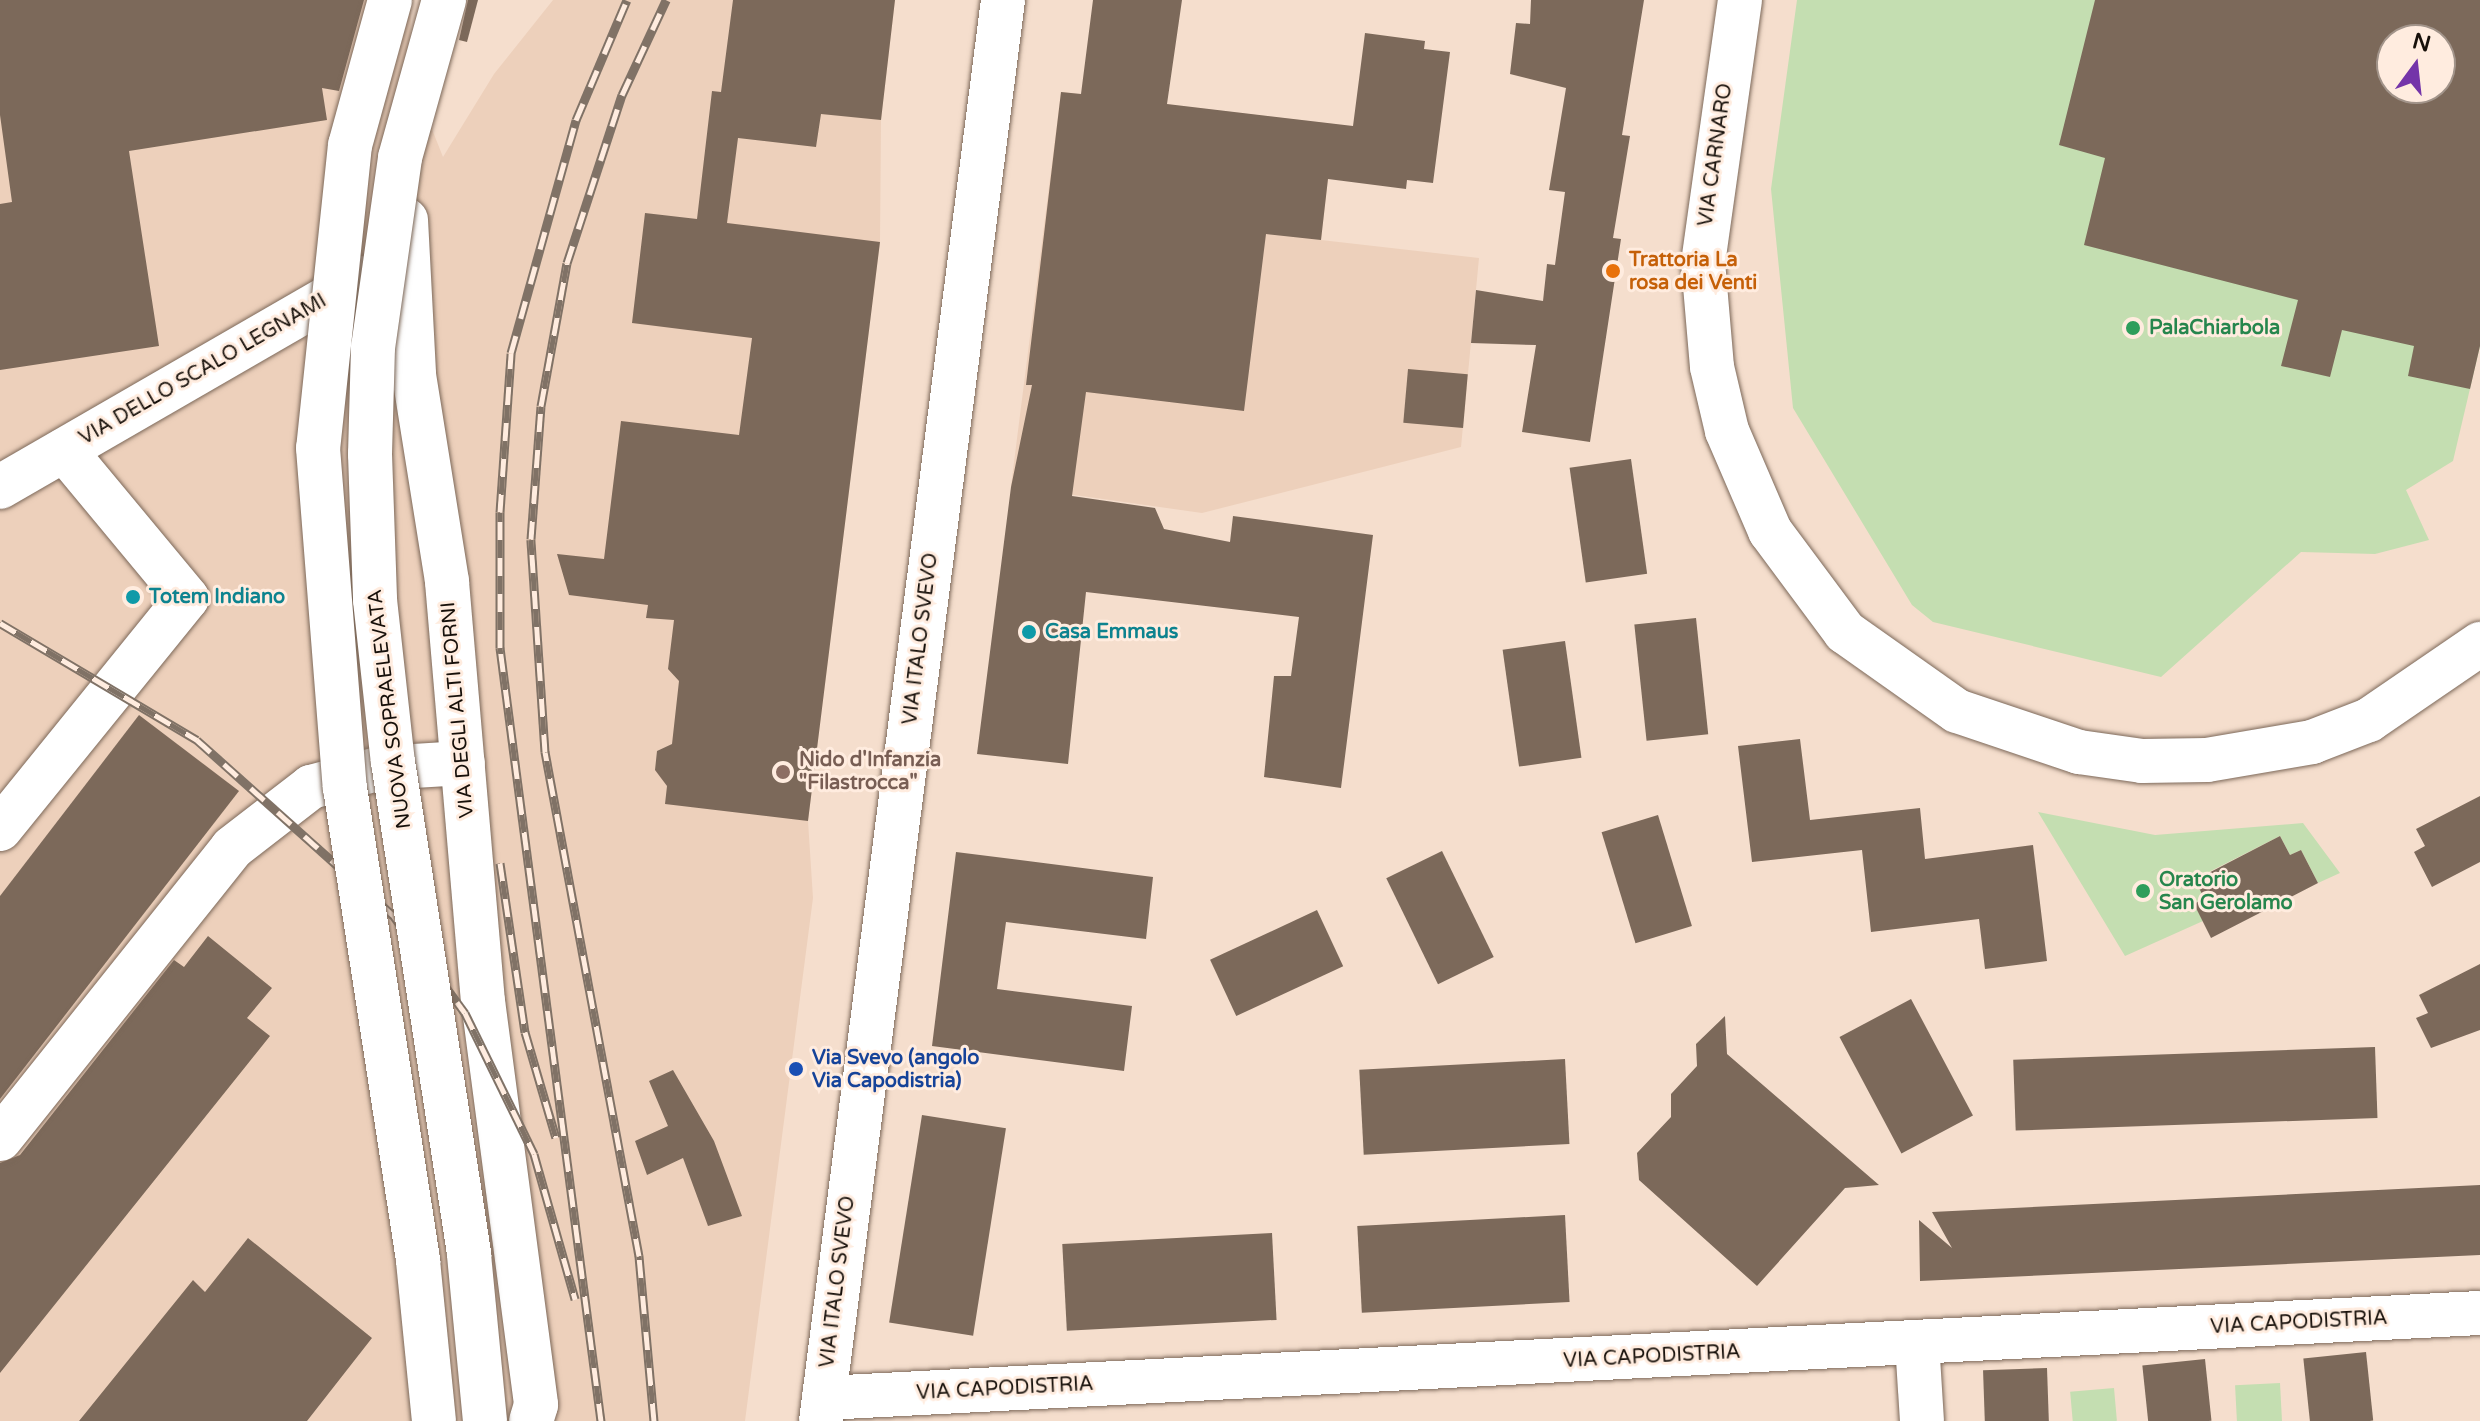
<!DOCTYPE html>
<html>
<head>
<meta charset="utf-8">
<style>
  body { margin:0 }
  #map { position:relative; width:2480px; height:1421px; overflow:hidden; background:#f5decd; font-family:"Varela Round",sans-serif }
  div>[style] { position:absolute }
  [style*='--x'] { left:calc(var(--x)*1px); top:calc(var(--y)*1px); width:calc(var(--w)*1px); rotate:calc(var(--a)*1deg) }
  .built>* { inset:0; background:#edd0bb }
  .green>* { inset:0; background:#c4deb1; transform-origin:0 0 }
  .building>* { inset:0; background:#7c695a; transform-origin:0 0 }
  .roads { filter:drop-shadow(0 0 2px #7c6859) drop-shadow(0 0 2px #7c6859) }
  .minor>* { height:44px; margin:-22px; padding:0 22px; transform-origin:22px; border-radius:22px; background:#fff }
  .major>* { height:44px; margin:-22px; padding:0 22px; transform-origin:22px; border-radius:22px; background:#fff }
  .rail>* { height:9px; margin-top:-4.5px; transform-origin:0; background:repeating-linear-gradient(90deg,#ffecdf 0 18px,#807266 0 36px); box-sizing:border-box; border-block:2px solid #807266 }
  .bridges { filter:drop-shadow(0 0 2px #7c6859) drop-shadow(0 0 2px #7c6859) }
  .highway-bridge>* { height:44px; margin:-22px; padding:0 22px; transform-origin:22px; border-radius:22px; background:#fff }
  .dots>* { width:22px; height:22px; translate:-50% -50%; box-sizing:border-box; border:4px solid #ffecdf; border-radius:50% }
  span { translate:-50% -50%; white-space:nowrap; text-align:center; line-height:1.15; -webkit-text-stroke:6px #ffecdf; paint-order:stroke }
  .street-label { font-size:20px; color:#17100a }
  .food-label { font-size:20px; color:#c56008; font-weight:700 }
  .left { translate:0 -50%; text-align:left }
  .leisure-label { font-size:20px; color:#27864d; font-weight:700 }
  .culture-label { font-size:20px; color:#0d838f; font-weight:700 }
  .education-label { font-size:20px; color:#785e54; font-weight:700 }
  .transit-label { font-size:20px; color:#164399; font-weight:700 }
  .north { position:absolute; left:2376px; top:24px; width:80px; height:80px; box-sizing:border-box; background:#ffecdf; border:2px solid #a2948a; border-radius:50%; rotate:15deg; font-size:22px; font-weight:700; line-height:32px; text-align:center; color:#17100a }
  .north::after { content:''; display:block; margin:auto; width:28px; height:36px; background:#7434a9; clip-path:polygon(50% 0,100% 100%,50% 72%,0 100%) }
</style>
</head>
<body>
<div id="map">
  <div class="built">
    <div style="clip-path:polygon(0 0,411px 0,410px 74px,443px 157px,494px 74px,553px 0,895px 0,881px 120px,880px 242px,808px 821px,813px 898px,745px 1421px,0 1421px)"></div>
    <div style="clip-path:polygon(1061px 92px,1334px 124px,1321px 240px,1479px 258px,1461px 447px,1202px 513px,1011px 486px)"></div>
  </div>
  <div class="green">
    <div style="clip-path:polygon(evenodd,1797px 0,2480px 0,2480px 346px,2453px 461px,2406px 490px,2429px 540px,2375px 554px,2301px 552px,2161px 677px,1933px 622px,1912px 605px,1793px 408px,1771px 189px,1797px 0,2392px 40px,2440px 40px,2440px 88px,2392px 88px,2392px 40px)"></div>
    <div style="clip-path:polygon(2038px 812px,2155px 835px,2303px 823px,2340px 873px,2318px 883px,2301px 850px,2290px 855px,2280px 836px,2195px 879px,2204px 898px,2194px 904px,2203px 921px,2125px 956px)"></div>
    <div style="left:2280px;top:1383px;width:38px;height:45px;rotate:87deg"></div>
    <div style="left:2114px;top:1388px;width:33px;height:44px;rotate:85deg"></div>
  </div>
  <div class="building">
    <div style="clip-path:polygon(0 0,364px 0,339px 91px,322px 88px,327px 120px,129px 151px,159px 346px,0 370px,0 204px,12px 202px,0 115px)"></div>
    <div style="clip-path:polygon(468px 0,478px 0,467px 42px,459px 40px)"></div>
    <div style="clip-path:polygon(733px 0,895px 0,881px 120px,821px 114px,816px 147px,738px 138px,727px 223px,880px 242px,808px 821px,665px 804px,667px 786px,655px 770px,657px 751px,672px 744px,679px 681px,668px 669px,674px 620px,646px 618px,648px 605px,569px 595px,557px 554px,604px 559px,621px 421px,739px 435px,752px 338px,632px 323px,645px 213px,697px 219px,712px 91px,721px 92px)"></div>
    <div style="clip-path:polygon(1093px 0,1182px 0,1167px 104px,1353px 126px,1365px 33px,1425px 41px,1424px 49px,1450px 52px,1433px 183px,1407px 180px,1406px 189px,1328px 179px,1321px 240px,1266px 234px,1244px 411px,1086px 392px,1072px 496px,1155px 508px,1164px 529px,1230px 542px,1233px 516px,1373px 535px,1341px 788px,1264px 777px,1274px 676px,1291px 676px,1299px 617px,1086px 592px,1068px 764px,977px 754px,1011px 487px,1032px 385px,1026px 385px,1061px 92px,1081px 94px)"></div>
    <div style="clip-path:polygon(1531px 0,1644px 0,1622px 135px,1630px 136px,1613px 238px,1621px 239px,1590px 442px,1522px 432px,1536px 345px,1471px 343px,1476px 290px,1543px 301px,1547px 264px,1555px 265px,1565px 192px,1549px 190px,1566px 88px,1510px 74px,1516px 23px,1530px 24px)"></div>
    <div style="clip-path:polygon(evenodd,2095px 0,2480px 0,2480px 346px,2470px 389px,2408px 376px,2414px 346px,2342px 330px,2330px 377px,2281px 366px,2298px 300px,2084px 245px,2105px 158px,2059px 145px,2095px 0,2392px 40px,2440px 40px,2440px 88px,2392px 88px,2392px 40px)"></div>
    <div style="left:1408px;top:369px;width:60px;height:54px;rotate:5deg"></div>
    <div style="left:1631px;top:459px;width:116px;height:62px;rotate:82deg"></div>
    <div style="left:1696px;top:618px;width:117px;height:62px;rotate:84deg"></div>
    <div style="left:1565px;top:641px;width:118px;height:63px;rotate:82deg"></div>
    <div style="clip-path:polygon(139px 715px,239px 791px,0 1099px,0 896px)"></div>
    <div style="clip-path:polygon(1800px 739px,1810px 820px,1920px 808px,1925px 859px,2033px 845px,2047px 961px,1985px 969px,1979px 919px,1871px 932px,1862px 850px,1752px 862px,1738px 746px)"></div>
    <div style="clip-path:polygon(2480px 796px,2480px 862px,2432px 887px,2414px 852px,2425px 846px,2416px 829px)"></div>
    <div style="left:1658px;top:815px;width:116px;height:59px;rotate:73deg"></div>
    <div style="clip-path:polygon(2280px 836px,2290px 855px,2301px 850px,2318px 883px,2211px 938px,2194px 904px,2204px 898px,2195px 880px)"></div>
    <div style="left:1442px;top:851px;width:118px;height:62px;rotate:64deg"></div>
    <div style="clip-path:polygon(956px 852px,1153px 877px,1146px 939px,1006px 922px,997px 989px,1132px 1006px,1124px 1071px,932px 1046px)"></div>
    <div style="left:1317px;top:910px;width:62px;height:118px;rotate:65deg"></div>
    <div style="clip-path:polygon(208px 936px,272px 988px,247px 1018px,270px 1036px,0 1373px,0 1163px,20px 1155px,174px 960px,184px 967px)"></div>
    <div style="clip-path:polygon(2480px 964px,2480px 1030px,2431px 1048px,2416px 1018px,2428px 1013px,2419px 995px)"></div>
    <div style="left:1911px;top:999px;width:132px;height:81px;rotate:62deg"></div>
    <div style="clip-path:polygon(1725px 1016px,1727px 1054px,1879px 1185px,1845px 1188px,1757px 1286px,1639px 1180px,1637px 1153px,1671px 1117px,1671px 1094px,1697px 1066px,1696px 1044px)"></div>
    <div style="left:2375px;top:1047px;width:71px;height:362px;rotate:88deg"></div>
    <div style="left:1565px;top:1059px;width:85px;height:206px;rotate:87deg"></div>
    <div style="clip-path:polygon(673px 1070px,714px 1141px,742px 1216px,708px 1226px,683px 1158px,647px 1175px,635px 1141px,668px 1126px,649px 1081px)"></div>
    <div style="left:922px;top:1115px;width:85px;height:210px;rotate:9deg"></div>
    <div style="clip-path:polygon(2480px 1185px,2480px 1255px,1920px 1281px,1919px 1220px,1952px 1248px,1932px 1212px)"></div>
    <div style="left:1565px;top:1215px;width:87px;height:208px;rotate:87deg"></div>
    <div style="left:1272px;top:1233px;width:87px;height:210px;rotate:87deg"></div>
    <div style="clip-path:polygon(248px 1238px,372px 1338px,307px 1421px,79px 1421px,193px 1280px,205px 1292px)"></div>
    <div style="left:2366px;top:1352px;width:69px;height:63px;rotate:84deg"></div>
    <div style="left:2205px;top:1359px;width:62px;height:63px;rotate:84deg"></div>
    <div style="left:2047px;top:1368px;width:53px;height:64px;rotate:88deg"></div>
  </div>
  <div class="roads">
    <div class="minor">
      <div style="--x:406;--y:220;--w:155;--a:87"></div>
      <div style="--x:414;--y:375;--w:210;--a:80.9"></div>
      <div style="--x:447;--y:582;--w:421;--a:85.1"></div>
      <div style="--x:483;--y:1001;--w:407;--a:82.5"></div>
      <div style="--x:536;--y:1405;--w:17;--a:107"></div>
      <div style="--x:0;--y:487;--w:418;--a:-30"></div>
      <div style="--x:0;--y:829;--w:297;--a:-51"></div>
      <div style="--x:187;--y:598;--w:192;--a:-129.7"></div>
      <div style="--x:0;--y:1139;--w:372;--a:-51.4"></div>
      <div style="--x:232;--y:848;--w:100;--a:-37.7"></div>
      <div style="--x:311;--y:787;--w:73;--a:-15.2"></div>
      <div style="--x:381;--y:768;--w:82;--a:-3.5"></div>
      <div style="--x:1917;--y:1342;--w:79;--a:86.4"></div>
      <div style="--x:824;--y:1398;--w:1658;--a:-2.94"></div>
    </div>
    <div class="major">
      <div style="--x:1740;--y:0;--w:265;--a:98"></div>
      <div style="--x:1703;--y:262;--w:105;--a:85.1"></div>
      <div style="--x:1712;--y:367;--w:66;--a:76.8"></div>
      <div style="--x:1727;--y:431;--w:109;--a:66.7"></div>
      <div style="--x:1770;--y:531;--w:126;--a:53.4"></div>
      <div style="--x:1845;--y:632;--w:137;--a:35.2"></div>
      <div style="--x:1957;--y:711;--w:129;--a:18.6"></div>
      <div style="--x:2079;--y:752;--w:64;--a:8.1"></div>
      <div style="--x:2142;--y:761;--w:65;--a:-0.9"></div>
      <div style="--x:2207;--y:760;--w:107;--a:-9.7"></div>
      <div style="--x:2312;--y:742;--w:61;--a:-21.1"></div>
      <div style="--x:2369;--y:720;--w:135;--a:-34.4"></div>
      <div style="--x:821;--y:1421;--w:1433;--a:-82.7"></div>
    </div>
  </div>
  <div class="rail">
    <div style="--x:0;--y:623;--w:229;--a:30.7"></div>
    <div style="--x:197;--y:740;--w:263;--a:41.8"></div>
    <div style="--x:393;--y:915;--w:122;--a:53.7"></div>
    <div style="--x:465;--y:1013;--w:157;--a:63.9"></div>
    <div style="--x:534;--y:1154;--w:151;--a:74.2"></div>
    <div style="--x:500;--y:863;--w:171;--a:81.6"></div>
    <div style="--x:525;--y:1032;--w:110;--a:73.7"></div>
    <div style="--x:601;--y:1421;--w:780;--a:-97.44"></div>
    <div style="--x:500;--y:648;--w:136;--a:-90"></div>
    <div style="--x:500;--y:512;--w:159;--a:-86"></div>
    <div style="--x:511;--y:353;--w:242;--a:-74.4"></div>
    <div style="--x:576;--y:120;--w:130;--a:-67"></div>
    <div style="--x:654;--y:1421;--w:166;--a:-95.2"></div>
    <div style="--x:639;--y:1256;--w:513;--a:-100.56"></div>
    <div style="--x:545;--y:752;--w:213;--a:-93.8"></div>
    <div style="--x:531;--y:539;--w:133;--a:-85.7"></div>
    <div style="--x:541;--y:406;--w:145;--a:-79.7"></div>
    <div style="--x:567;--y:263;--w:177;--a:-71.9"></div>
    <div style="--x:622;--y:95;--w:105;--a:-65.1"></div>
  </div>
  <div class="bridges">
    <div class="highway-bridge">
      <div style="--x:390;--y:0;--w:150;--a:105.4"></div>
      <div style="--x:350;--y:145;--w:305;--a:96"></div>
      <div style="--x:318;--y:448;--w:341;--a:85.5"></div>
      <div style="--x:345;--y:788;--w:479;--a:81.2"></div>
      <div style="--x:418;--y:1261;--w:161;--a:84.3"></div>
      <div style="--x:444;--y:0;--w:164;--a:105.6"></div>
      <div style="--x:400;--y:158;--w:191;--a:98.1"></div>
      <div style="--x:373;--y:347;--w:107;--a:91.6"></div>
      <div style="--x:370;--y:454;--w:146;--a:88"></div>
      <div style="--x:375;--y:600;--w:163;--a:83.7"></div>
      <div style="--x:393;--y:762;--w:499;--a:81.2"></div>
      <div style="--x:469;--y:1255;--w:167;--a:84.5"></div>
    </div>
  </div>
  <div class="dots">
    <div style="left:1613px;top:271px;background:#e8710a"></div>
    <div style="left:2133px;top:328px;background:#2e9e5b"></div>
    <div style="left:133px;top:597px;background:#0f9aa8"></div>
    <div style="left:1029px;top:632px;background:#0f9aa8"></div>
    <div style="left:783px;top:772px;background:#8d6e63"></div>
    <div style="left:2143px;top:891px;background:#2e9e5b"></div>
    <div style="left:796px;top:1069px;background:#1a4fb4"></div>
  </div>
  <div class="street-label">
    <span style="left:1716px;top:155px;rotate:-82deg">VIA CARNARO</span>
    <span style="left:203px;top:370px;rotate:-30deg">VIA DELLO SCALO LEGNAMI</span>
    <span style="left:921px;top:639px;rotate:-83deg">VIA ITALO SVEVO</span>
    <span style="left:390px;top:709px;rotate:-97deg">NUOVA SOPRAELEVATA</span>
    <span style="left:458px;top:710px;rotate:-95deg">VIA DEGLI ALTI FORNI</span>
    <span style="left:838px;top:1282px;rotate:-83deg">VIA ITALO SVEVO</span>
    <span style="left:2299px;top:1323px;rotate:-3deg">VIA CAPODISTRIA</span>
    <span style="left:1652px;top:1357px;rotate:-3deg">VIA CAPODISTRIA</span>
    <span style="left:1005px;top:1389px;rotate:-3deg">VIA CAPODISTRIA</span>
  </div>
  <div class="food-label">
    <span class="left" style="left:1629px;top:272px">Trattoria La<br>rosa dei Venti</span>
  </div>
  <div class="leisure-label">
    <span class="left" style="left:2149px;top:328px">PalaChiarbola</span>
    <span class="left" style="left:2159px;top:892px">Oratorio<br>San Gerolamo</span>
  </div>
  <div class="culture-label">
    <span class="left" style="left:149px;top:597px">Totem Indiano</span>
    <span class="left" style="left:1045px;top:632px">Casa Emmaus</span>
  </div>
  <div class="education-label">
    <span class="left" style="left:799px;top:772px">Nido d'Infanzia<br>"Filastrocca"</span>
  </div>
  <div class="transit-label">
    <span class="left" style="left:812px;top:1070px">Via Svevo (angolo<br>Via Capodistria)</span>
  </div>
  <div class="north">N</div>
</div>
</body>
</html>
